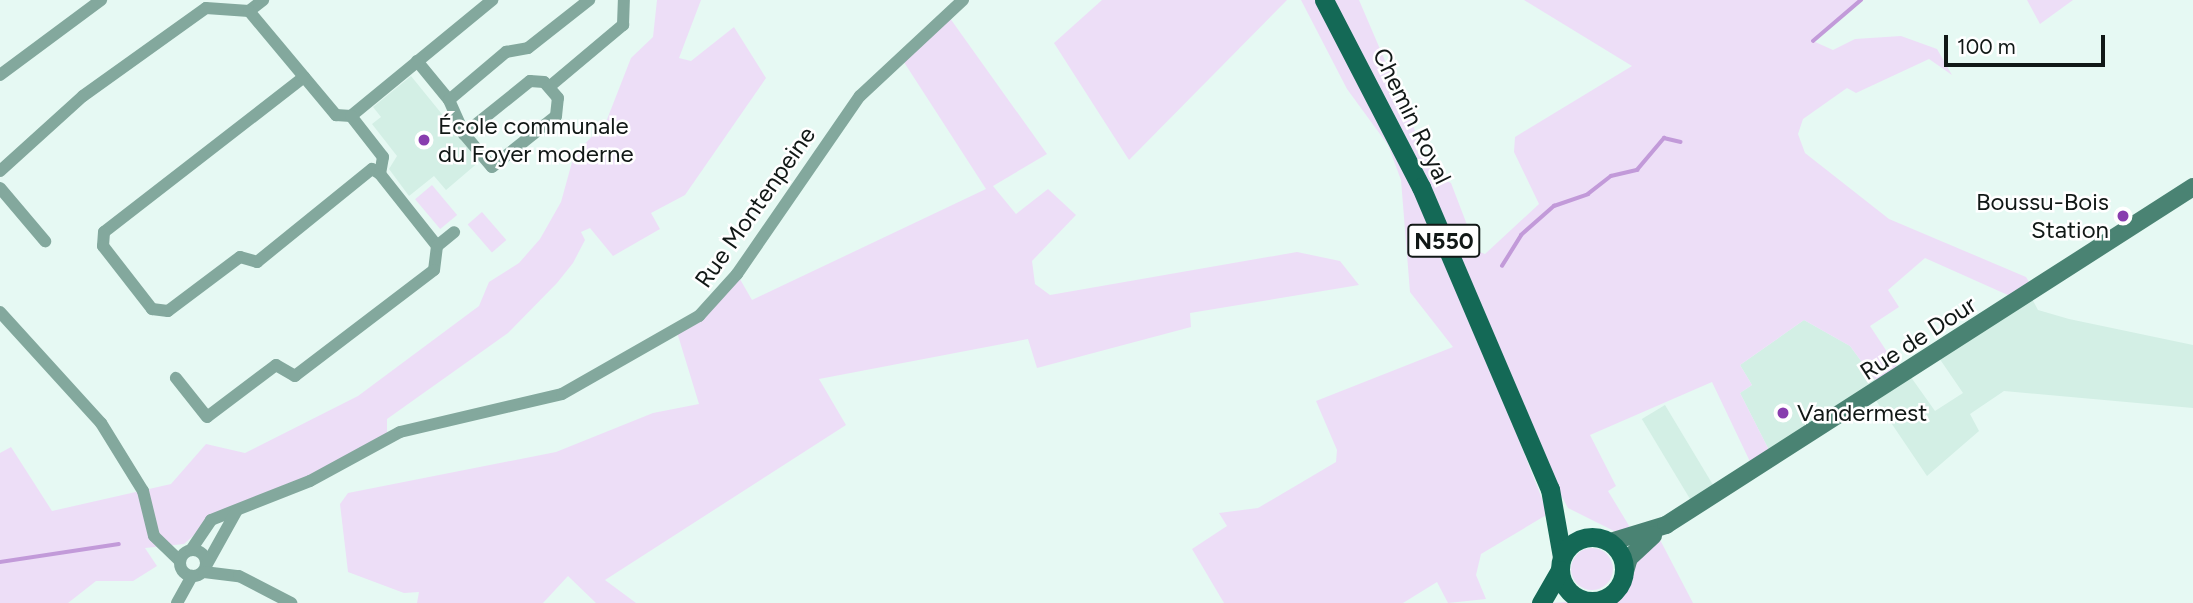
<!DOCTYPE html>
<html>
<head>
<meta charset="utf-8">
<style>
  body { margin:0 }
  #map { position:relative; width:2193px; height:603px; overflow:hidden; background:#e6f9f3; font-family:Figtree,sans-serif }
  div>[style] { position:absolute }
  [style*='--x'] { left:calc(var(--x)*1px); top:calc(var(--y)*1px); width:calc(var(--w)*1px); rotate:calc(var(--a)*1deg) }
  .built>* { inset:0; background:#d3efe5; transform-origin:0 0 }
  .green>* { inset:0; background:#eddef7; transform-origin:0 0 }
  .round { border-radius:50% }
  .stream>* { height:3.5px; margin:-1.75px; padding:0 1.75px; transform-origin:1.75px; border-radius:1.75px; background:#c29ad9 }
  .street>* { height:12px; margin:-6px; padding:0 6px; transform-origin:6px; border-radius:6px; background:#83a89d }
  .street>.ring { margin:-6px; padding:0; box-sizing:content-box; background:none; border:12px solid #83a89d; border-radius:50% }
  .secondary>* { height:18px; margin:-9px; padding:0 9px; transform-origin:9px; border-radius:9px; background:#4a8373 }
  .primary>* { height:19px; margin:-9.5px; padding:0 9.5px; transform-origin:9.5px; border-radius:9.5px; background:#146956 }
  .primary>.ring { margin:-9.5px; padding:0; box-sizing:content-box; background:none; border:19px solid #146956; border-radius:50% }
  .dots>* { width:19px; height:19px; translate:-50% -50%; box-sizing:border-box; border:4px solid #fff; border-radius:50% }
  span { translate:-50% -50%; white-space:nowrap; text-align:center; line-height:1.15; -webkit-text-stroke:5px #fff; paint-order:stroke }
  .shield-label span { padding:2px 5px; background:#fff; border:2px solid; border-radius:5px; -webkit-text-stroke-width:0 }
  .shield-label { font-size:23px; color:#111816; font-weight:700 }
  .street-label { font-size:24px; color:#111816 }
  .poi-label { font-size:24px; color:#111816 }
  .left { translate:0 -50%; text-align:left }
  .right { translate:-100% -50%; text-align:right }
  .scale { position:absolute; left:1944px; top:35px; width:161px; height:32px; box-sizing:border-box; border:4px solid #111816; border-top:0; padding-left:9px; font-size:21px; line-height:24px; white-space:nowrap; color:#111816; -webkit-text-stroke:5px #fff; paint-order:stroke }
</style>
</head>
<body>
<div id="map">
  <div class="built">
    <div style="clip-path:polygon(411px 76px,480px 161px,446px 190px,434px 176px,409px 196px,389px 169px,397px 156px,372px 124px,381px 117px,373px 107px)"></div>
    <div style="clip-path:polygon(2030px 295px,2038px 310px,2069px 319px,2193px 345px,2193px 408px,2004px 391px,1970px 414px,1979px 431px,1927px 476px,1873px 396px,1773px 458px,1740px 393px,1752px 385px,1740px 365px,1804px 320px,1850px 346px,1882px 389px,1908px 373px,1935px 411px,1963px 393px,1937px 355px)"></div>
    <div style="left:1665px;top:405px;width:102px;height:27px;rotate:59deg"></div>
  </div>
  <div class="green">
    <div style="clip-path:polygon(657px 0,701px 0,679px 58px,691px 61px,734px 27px,766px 78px,685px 195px,651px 213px,660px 229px,613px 256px,590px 228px,581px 232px,585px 240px,573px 263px,557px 283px,508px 333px,387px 419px,387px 438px,327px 472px,211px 520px,184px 544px,145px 548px,157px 566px,133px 581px,96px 581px,68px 603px,0 603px,0 453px,11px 447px,52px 511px,171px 484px,206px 444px,245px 453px,358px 396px,479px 306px,489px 282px,519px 263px,540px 239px,561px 202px,574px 155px,606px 122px,631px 58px,653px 37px)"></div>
    <div style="clip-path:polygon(1102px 0,1287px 0,1129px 160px,1054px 43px)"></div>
    <div style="clip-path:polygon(1301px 0,1359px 0,1434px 175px,1451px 183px,1477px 251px,1485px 254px,1539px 204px,1514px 152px,1515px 137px,1632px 66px,1524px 0,1861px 0,1813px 41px,1833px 50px,1855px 39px,1901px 36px,1937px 49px,1952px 75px,1929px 59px,1856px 93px,1847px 88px,1803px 119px,1798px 134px,1805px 153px,1889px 219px,2026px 277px,2035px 292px,2010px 296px,1925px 258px,1888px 290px,1899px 307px,1870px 326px,1903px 376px,1882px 389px,1850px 346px,1804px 320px,1740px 365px,1752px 385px,1740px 393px,1773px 458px,1754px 470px,1712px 382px,1590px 435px,1616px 486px,1608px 491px,1631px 529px,1616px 532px,1568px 508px,1490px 366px,1548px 514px,1481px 554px,1476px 575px,1486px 599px,1448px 603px,1437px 582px,1403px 603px,1224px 603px,1192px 549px,1227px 526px,1219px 513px,1258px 508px,1336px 462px,1337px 450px,1316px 401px,1453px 347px,1410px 292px,1401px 180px,1388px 145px,1347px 89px)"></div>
    <div style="clip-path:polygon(2027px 0,2073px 0,2040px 24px)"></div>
    <div style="clip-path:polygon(947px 14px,1047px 154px,993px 186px,1016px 214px,1048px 189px,1076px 215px,1032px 261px,1035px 284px,1050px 295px,1297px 252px,1340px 261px,1359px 285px,1190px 313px,1191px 327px,1037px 368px,1028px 339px,819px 379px,846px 425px,605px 580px,636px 603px,596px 603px,568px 576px,543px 603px,417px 603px,419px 592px,404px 593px,348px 572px,340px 504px,348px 493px,556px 452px,653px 413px,699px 404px,676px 329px,737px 274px,752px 300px,986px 189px,900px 56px)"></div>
    <div style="left:432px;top:185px;width:39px;height:22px;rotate:50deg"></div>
    <div style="left:482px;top:212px;width:37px;height:19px;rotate:49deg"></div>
    <div style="clip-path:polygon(1657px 534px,1693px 603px,1550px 603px,1606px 599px,1621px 585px,1629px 558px)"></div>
    <div class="round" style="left:1571px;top:548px;width:42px;height:42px"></div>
  </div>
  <div class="stream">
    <div style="--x:1813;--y:41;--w:63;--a:-40.5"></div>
    <div style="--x:1502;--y:266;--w:36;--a:-58"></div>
    <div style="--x:1521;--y:235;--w:44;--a:-41.3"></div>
    <div style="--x:1554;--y:206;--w:36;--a:-19"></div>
    <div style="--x:1588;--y:194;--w:29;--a:-38"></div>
    <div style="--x:1611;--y:176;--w:27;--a:-13"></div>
    <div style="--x:1637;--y:170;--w:42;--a:-49.8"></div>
    <div style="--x:1664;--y:138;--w:17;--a:13"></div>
    <div style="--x:0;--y:562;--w:120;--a:-8.6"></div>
  </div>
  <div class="street">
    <div style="--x:249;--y:11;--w:18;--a:-38"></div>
    <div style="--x:417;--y:61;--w:50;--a:50.6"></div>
    <div style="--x:449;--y:100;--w:37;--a:66"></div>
    <div style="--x:464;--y:134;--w:43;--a:49.7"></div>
    <div style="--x:492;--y:167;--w:82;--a:-38.6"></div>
    <div style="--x:556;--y:116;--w:18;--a:-84"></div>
    <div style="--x:558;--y:98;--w:21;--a:-131"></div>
    <div style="--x:544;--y:82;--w:14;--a:-176"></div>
    <div style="--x:530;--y:81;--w:85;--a:141.2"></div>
    <div style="--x:0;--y:75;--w:126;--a:-36.6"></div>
    <div style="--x:304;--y:77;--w:253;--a:142.2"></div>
    <div style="--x:104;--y:232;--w:14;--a:94"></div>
    <div style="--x:103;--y:246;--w:80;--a:52.1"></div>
    <div style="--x:152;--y:309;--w:16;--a:7"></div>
    <div style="--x:168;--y:311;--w:90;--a:-36.9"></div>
    <div style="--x:240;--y:257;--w:18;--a:16"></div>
    <div style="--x:257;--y:262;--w:148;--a:-39"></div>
    <div style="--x:372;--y:169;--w:9;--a:32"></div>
    <div style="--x:549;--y:87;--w:97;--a:-40"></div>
    <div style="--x:623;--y:25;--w:25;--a:-88"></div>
    <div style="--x:449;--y:100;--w:75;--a:-40.1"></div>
    <div style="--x:506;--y:52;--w:22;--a:-10"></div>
    <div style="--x:528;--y:48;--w:78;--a:-38.2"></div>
    <div style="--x:351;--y:116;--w:183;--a:-39.4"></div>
    <div style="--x:0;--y:171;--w:112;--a:-42.1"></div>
    <div style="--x:83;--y:96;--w:151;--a:-35.6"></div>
    <div style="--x:206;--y:8;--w:43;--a:4"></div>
    <div style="--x:249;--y:11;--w:136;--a:50.1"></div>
    <div style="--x:336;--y:115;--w:15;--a:4"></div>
    <div style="--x:351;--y:116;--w:52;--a:52"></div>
    <div style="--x:383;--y:157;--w:17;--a:100"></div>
    <div style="--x:380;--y:174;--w:92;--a:51.6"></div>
    <div style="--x:437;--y:246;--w:24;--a:97"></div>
    <div style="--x:434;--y:270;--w:175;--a:142.7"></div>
    <div style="--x:295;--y:376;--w:22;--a:-150"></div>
    <div style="--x:276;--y:365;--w:86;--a:143"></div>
    <div style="--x:207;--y:417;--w:50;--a:-128.5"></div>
    <div style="--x:0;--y:188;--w:70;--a:49.7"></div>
    <div style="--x:437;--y:246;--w:22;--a:-39"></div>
    <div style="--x:0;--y:312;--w:150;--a:47.7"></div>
    <div style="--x:101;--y:423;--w:80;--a:58.3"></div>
    <div style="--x:143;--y:491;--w:46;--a:76.3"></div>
    <div style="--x:154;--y:536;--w:36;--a:44"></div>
    <div class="ring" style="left:180px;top:550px;width:14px;height:14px"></div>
    <div style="--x:191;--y:550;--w:36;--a:-56"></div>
    <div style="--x:211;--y:520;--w:106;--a:-21.5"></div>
    <div style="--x:310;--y:481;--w:102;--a:-28.6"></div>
    <div style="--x:400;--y:432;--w:166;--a:-13.2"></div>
    <div style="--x:562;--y:394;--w:158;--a:-29.7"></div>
    <div style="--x:699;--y:316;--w:57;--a:-47.9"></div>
    <div style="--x:737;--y:274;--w:216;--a:-55.4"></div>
    <div style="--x:860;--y:96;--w:141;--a:-43"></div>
    <div style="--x:207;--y:564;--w:60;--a:-60.9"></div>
    <div style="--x:204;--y:572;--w:35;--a:7"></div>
    <div style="--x:239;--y:576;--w:59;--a:27.4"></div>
    <div style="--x:177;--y:603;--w:31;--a:-61"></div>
  </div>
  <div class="secondary">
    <div style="--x:1610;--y:542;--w:59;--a:-16.9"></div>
    <div style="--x:1666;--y:525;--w:626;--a:-32.67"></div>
    <div style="--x:1624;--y:575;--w:18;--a:-74"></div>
    <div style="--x:1629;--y:558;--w:33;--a:-43"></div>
  </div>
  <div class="primary">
    <div style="--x:1324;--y:0;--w:211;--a:62.6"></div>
    <div style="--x:1421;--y:187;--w:328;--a:66.9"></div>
    <div style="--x:1550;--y:489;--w:69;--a:80"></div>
    <div class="ring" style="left:1560px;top:537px;width:45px;height:45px"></div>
    <div style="--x:1541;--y:603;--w:38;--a:-60"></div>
  </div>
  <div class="dots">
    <div style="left:424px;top:140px;background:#883dae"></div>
    <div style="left:2123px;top:216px;background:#883dae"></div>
    <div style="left:1783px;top:413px;background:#883dae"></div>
  </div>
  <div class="shield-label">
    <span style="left:1444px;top:241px">N550</span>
  </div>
  <div class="street-label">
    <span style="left:1412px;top:116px;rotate:64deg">Chemin Royal</span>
    <span style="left:755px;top:207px;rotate:-55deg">Rue Montenpeine</span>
    <span style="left:1918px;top:338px;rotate:-33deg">Rue de Dour</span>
  </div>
  <div class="poi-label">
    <span class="left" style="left:438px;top:140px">École communale<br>du Foyer moderne</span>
    <span class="right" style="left:2109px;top:216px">Boussu-Bois<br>Station</span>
    <span class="left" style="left:1797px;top:413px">Vandermest</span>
  </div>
  <div class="scale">100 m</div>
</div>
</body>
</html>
